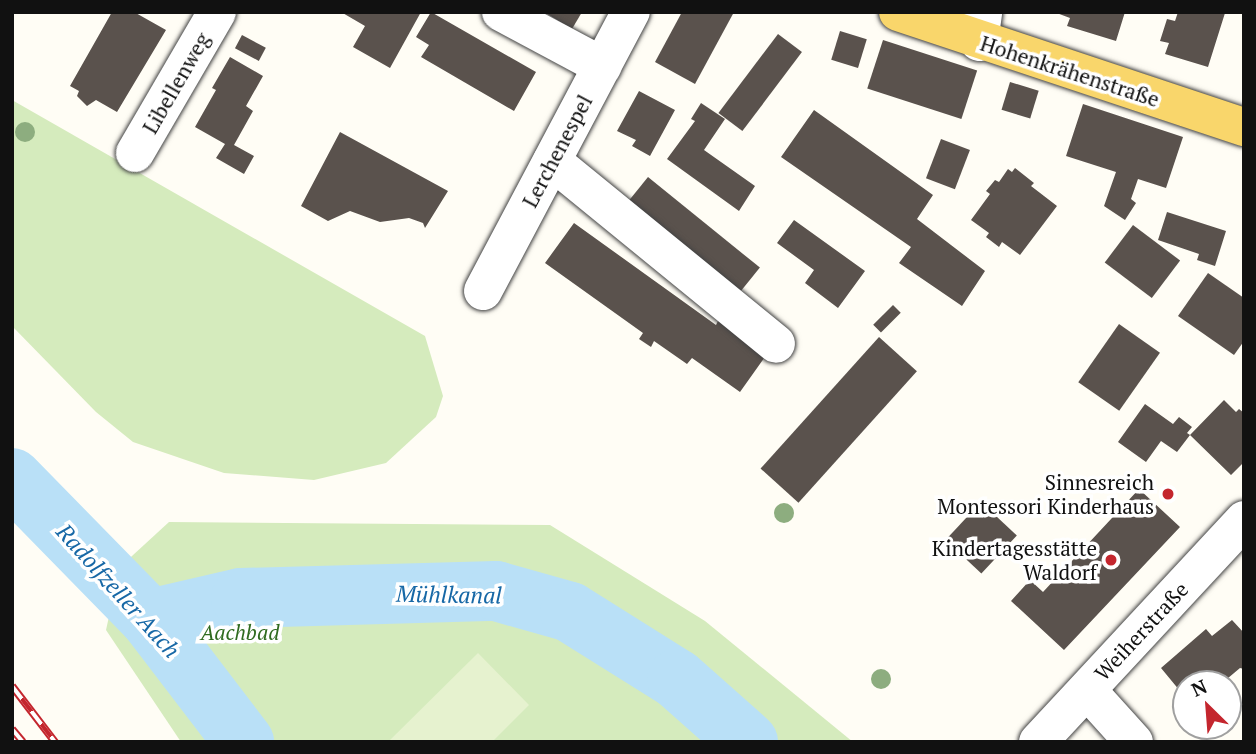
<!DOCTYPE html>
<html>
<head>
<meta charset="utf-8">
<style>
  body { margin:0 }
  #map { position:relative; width:1256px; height:754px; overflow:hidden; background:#fffdf5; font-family:"PT Serif",serif }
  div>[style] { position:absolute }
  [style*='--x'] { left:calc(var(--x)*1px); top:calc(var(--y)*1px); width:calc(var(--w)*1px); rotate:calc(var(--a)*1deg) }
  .green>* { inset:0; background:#d5ebbd }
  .pitch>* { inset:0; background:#e6f2cf }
  .river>* { height:60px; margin:-30px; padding:0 30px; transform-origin:30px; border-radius:30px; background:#b9e0f7 }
  .building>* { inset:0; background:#5a524d; transform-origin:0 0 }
  .roads { filter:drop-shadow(0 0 2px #444) drop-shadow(0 0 2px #444) }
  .minor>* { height:38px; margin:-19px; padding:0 19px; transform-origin:19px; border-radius:19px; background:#fff }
  .major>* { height:38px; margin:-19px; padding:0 19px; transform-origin:19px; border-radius:19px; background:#f9d66b }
  .rail>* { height:8px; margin-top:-4px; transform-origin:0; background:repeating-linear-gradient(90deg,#fff 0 16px,#c4262e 0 32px); box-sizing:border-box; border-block:2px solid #c4262e }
  .trees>* { width:20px; height:20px; margin:-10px; border-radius:50%; background:#8dad7f }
  .dots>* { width:19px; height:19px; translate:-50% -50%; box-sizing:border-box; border:4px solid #fff; border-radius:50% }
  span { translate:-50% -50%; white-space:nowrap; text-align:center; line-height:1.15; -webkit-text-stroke:7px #fff; paint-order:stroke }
  .street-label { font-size:21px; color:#111 }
  .poi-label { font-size:21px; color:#111 }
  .right { translate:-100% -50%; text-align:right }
  .park-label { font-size:21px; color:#2f6b1f; font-style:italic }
  .water-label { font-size:23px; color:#1768a6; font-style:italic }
  .frame { position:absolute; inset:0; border:14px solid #111; pointer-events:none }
  .north { position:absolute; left:1172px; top:670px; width:70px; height:70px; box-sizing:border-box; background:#fff; border:2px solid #a0a0a0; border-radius:50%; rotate:335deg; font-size:19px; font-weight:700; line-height:28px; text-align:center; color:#111 }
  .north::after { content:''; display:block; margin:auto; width:24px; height:32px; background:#c4262e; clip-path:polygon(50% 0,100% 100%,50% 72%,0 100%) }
</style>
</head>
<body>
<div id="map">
  <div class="green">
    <div style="clip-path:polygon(12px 100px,425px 336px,443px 396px,436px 417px,386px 463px,314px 480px,224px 473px,133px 442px,96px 412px,12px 326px)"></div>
    <div style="clip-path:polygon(169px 522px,550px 525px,705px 621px,853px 742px,181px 742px,106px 630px,120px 567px)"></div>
  </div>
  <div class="pitch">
    <div style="clip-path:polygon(478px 653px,529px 705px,492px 742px,388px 742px)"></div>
  </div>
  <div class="river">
    <div style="--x:12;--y:478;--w:197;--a:45.6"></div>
    <div style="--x:150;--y:619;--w:155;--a:52.6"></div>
    <div style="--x:150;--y:619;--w:93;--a:-13"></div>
    <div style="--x:241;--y:598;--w:255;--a:-1.6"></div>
    <div style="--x:496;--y:591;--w:77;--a:15.8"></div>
    <div style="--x:570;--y:612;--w:126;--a:32.1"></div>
    <div style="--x:677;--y:679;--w:95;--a:41.6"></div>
  </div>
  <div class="building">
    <div style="clip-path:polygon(112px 12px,134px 12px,166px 30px,117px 112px,96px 100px,87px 106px,77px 96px,79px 91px,70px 86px)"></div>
    <div style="clip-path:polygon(341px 12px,421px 12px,390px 68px,353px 47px,365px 26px)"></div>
    <div style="clip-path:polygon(431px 12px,536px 72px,514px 111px,421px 57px,429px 45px,416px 37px)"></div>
    <div style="clip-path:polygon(544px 12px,582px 12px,572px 29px)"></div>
    <div style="clip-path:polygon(682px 12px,734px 12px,695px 84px,655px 62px)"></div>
    <div style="clip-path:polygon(1054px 12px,1125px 12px,1116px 41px,1067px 26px,1070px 18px)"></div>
    <div style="clip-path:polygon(1178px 12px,1225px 13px,1208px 67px,1165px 54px,1169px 43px,1160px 41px,1167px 19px,1175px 21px)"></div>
    <div style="left:840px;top:31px;width:28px;height:30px;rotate:17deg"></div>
    <div style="left:778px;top:34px;width:30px;height:99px;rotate:37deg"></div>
    <div style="left:242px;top:35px;width:27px;height:15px;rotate:28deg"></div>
    <div style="left:883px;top:40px;width:99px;height:51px;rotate:18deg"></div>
    <div style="clip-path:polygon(230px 57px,263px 76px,246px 106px,253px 111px,234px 145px,254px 156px,244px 174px,216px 158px,225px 144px,195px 127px,216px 90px,212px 88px)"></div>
    <div style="left:1010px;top:82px;width:30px;height:29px;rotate:17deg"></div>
    <div style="clip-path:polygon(639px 91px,675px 110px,650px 156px,632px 146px,636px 140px,617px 131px)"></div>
    <div style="clip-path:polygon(701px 103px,725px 119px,704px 150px,755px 186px,739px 211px,667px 159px,695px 121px,691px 119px)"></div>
    <div style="clip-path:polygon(1083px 104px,1183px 137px,1166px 188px,1138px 179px,1131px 199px,1136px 203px,1125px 220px,1104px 206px,1116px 172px,1066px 156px)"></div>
    <div style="clip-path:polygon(814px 110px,933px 195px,917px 219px,985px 271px,962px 306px,899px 263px,911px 247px,781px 157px)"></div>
    <div style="clip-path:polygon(340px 132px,448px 191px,425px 228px,423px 223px,409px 218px,380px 222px,350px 211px,328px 221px,301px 206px)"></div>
    <div style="left:941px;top:139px;width:31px;height:42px;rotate:21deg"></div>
    <div style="clip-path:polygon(1015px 168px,1034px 183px,1031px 186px,1057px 206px,1020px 255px,1002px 242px,999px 247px,986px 237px,989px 233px,971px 220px,990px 194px,986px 191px,995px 180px,999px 182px,1008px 169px,1012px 172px)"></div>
    <div style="left:648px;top:177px;width:144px;height:35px;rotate:39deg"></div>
    <div style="clip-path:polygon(1167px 212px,1226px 231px,1215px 266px,1197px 260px,1199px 254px,1158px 240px)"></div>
    <div style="clip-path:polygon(794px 220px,865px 271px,838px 308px,805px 283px,814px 270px,777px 243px)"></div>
    <div style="clip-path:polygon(574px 223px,716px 325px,719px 319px,767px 354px,740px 392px,692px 358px,687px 364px,654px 341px,651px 347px,639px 339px,643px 333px,545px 263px)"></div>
    <div style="left:1133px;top:225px;width:59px;height:47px;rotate:37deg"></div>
    <div style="clip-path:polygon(1208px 273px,1244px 298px,1244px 341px,1234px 355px,1178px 316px)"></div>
    <div style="left:893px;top:305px;width:11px;height:28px;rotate:45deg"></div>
    <div style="left:1119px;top:324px;width:50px;height:71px;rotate:35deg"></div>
    <div style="left:879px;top:337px;width:51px;height:177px;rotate:42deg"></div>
    <div style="clip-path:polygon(1224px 400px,1236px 412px,1239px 409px,1244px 413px,1244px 462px,1231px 475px,1190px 435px,1177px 452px,1161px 441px,1146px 462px,1118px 442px,1145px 404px,1173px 424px,1179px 417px,1192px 427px,1187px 433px,1190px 435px)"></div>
    <div style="clip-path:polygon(1139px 489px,1180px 527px,1064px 650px,1011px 601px,1030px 580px,1043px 592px)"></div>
    <div style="left:981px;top:502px;width:49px;height:52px;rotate:43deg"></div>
    <div style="clip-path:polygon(1232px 620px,1244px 633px,1244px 669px,1240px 668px,1221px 684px,1191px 682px,1180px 691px,1161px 668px,1206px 629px,1212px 636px)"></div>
  </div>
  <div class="roads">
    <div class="minor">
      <div style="--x:501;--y:12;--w:115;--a:28.1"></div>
      <div style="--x:979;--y:42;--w:30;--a:-82"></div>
      <div style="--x:135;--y:153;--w:163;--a:-59.8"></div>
      <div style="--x:552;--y:161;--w:289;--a:39.2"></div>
      <div style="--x:483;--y:291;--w:316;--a:-62.1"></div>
      <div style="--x:1087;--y:690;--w:70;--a:47.9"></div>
      <div style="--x:1038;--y:742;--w:303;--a:-47.1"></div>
    </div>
    <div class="major">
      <div style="--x:898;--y:12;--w:365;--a:18.4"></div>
    </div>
  </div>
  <div class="rail">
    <div style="--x:12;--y:686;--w:71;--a:52.5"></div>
    <div style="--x:12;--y:729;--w:17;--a:50"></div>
  </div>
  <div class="trees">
    <div style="left:25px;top:132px"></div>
    <div style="left:784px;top:513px"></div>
    <div style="left:881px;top:679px"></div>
  </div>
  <div class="dots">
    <div style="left:1168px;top:494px;background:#c4262e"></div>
    <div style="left:1111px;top:560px;background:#c4262e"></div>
  </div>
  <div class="street-label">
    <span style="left:1070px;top:71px;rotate:18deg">Hohenkrähenstraße</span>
    <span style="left:176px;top:83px;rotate:-60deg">Libellenweg</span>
    <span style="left:557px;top:151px;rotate:-62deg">Lerchenespel</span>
    <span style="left:1141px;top:631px;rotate:-47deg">Weiherstraße</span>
  </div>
  <div class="poi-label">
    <span class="right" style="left:1154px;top:494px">Sinnesreich<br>Montessori Kinderhaus</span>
    <span class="right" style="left:1097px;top:560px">Kindertagesstätte<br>Waldorf</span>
  </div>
  <div class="park-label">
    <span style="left:240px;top:632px">Aachbad</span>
  </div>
  <div class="water-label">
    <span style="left:118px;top:591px;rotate:48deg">Radolfzeller Aach</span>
    <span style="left:449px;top:595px;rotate:1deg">Mühlkanal</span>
  </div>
  <div class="frame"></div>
  <div class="north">N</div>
</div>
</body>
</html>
